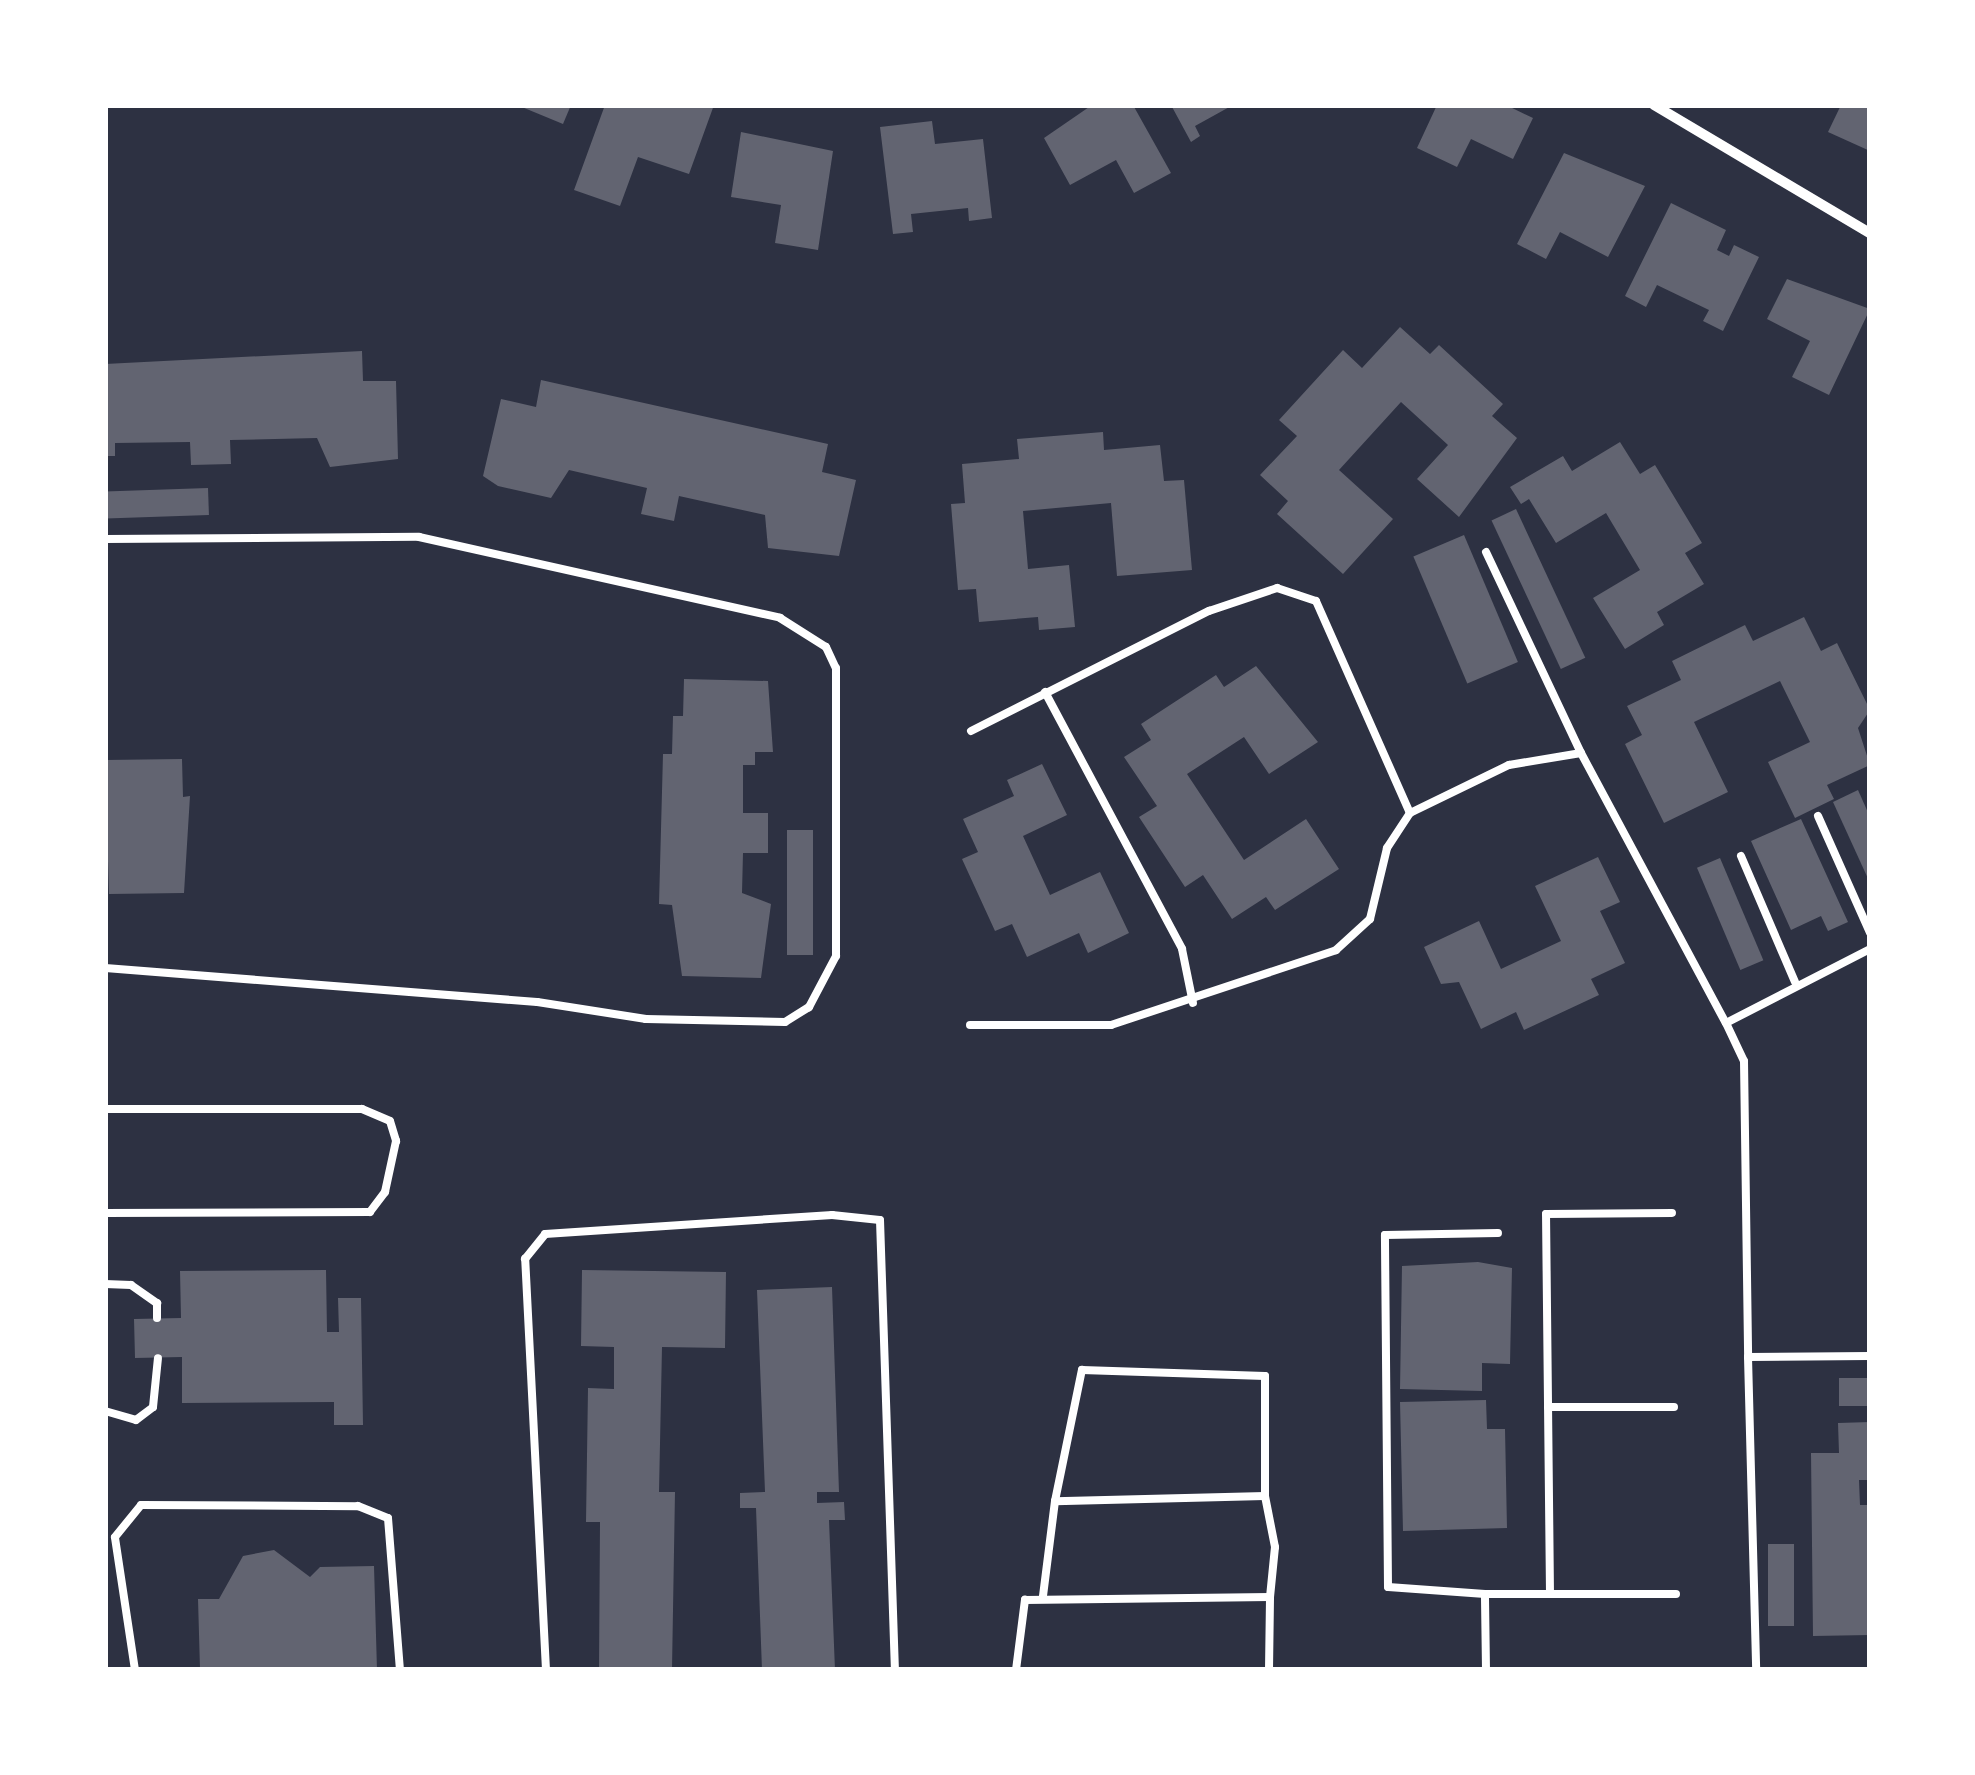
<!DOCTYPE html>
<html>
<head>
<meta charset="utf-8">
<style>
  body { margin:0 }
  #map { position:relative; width:1975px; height:1775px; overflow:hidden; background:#2d3142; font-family:"Roboto Condensed",sans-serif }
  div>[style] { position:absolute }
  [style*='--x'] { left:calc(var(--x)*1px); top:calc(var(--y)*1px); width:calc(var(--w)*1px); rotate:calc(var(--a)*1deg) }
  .building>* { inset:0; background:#626471; transform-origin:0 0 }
  .service>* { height:8px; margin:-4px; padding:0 4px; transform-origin:4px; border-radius:4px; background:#fff }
  .minor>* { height:10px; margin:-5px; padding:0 5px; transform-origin:5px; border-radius:5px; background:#fff }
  span { translate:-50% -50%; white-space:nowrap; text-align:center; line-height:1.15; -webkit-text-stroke:8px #fff; paint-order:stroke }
  .frame { position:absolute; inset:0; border:108px solid #fff; pointer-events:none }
</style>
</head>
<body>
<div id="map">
  <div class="building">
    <div style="clip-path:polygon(517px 105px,571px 105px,563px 124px)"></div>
    <div style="clip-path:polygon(605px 105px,714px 105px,689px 174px,638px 157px,620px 206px,574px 190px)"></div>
    <div style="clip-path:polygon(1092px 105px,1133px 105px,1171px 173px,1134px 193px,1116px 160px,1070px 185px,1044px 138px)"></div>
    <div style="clip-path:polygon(1171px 105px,1233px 105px,1195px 126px,1200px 136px,1191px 142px)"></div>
    <div style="clip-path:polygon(1437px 105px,1506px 105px,1533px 118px,1513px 159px,1471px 139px,1457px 167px,1417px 148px)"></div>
    <div style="clip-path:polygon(1841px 105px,1870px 105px,1870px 151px,1828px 132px)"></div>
    <div style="clip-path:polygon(932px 121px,935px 144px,983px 139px,992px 218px,969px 221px,968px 208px,911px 214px,913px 232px,893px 234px,880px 127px)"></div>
    <div style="clip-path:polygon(741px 132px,833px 151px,818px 250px,775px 243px,781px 205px,731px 197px)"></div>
    <div style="clip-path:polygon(1564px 153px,1645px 186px,1608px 257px,1560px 232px,1546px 259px,1517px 244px)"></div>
    <div style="clip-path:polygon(1671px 203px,1726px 230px,1717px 250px,1729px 256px,1734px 245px,1759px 257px,1723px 331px,1703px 321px,1709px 310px,1657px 285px,1646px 307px,1625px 296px)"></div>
    <div style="clip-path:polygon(1787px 279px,1870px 309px,1829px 395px,1792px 377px,1810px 341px,1767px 319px)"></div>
    <div style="clip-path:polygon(1400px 327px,1430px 354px,1439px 345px,1503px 404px,1492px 416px,1517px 438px,1459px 517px,1417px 479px,1448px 445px,1401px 402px,1339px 470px,1393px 519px,1343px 574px,1277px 514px,1288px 501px,1260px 475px,1297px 436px,1279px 420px,1343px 350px,1362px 368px)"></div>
    <div style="clip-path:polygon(362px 351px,363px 381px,396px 381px,398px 459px,330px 467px,317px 438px,230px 440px,231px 464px,191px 465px,190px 442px,115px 443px,115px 456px,105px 456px,105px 364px)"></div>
    <div style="clip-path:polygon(541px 380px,828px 444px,822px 472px,856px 480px,839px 556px,768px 548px,765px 515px,679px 496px,674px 521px,641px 514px,647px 488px,569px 470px,551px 498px,498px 486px,483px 476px,501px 399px,536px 407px)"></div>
    <div style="clip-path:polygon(1103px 432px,1104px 450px,1160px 445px,1164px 481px,1184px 480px,1192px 570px,1117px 576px,1111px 503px,1023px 511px,1028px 569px,1069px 565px,1075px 627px,1039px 630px,1038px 617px,979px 622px,976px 589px,958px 590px,951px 504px,965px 503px,962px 464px,1019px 459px,1017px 439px)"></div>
    <div style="clip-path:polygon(1620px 442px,1640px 474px,1655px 465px,1702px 543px,1685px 553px,1704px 584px,1657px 612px,1664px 625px,1625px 649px,1593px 598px,1640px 570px,1606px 513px,1556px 543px,1529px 499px,1521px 504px,1510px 487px,1563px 456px,1572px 471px)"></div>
    <div style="left:208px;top:488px;width:27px;height:103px;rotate:88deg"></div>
    <div style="left:1516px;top:509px;width:164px;height:27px;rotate:65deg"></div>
    <div style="left:1464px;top:535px;width:138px;height:55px;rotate:67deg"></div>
    <div style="clip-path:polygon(1804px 617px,1821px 651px,1837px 643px,1870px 710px,1858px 728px,1870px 765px,1827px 785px,1834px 799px,1795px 818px,1768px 762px,1810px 742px,1780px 681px,1694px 722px,1728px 792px,1664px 823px,1625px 744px,1642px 735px,1627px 706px,1681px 680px,1672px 661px,1745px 625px,1753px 641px)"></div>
    <div style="clip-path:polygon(1256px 666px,1318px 742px,1269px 774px,1244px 737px,1187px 774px,1244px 860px,1306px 819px,1339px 869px,1275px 910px,1266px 897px,1232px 919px,1203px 875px,1185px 887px,1139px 817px,1157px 806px,1124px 757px,1151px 740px,1141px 724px,1216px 675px,1224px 687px)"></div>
    <div style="clip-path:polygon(684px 679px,768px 681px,773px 752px,755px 752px,755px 765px,743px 765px,743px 813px,768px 813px,768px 853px,743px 853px,742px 893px,771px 904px,761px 978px,682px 976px,672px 905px,659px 904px,663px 754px,672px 754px,673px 716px,683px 716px)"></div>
    <div style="clip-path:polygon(182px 759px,183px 797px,190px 796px,184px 893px,109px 894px,105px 760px)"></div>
    <div style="clip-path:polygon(1042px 764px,1067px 815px,1023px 836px,1050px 895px,1100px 872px,1129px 933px,1088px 953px,1079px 933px,1027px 957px,1012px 924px,995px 931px,962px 859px,978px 852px,963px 819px,1014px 796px,1007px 780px)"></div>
    <div style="clip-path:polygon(1858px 790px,1870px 817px,1870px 883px,1833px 802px)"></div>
    <div style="clip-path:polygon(1801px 819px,1848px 922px,1828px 931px,1821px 916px,1791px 930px,1751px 841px)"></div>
    <div style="left:787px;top:830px;width:26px;height:125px"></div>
    <div style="clip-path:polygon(1598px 857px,1620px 902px,1600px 911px,1625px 963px,1591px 979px,1599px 995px,1524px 1030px,1516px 1012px,1481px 1029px,1459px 982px,1441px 984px,1424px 947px,1479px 921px,1501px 969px,1561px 941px,1535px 886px)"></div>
    <div style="left:1720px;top:858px;width:111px;height:25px;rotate:67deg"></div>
    <div style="clip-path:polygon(1478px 1262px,1512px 1268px,1510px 1364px,1482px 1363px,1482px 1391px,1400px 1389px,1402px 1266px)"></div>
    <div style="clip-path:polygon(326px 1270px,327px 1332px,339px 1332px,338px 1298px,361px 1298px,363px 1425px,334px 1425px,334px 1402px,182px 1403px,182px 1357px,135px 1358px,134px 1319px,181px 1318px,180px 1271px)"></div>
    <div style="clip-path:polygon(582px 1270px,726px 1272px,725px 1348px,662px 1347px,659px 1492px,675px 1492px,672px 1670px,599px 1670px,600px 1522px,586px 1522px,588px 1388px,614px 1389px,614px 1347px,581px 1346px)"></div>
    <div style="clip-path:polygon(832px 1287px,839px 1492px,817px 1492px,817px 1503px,844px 1502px,845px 1520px,829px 1520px,835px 1670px,762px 1670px,756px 1508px,740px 1508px,740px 1493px,765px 1492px,757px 1290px)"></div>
    <div style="left:1839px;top:1378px;width:31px;height:28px"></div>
    <div style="clip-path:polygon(1486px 1400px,1487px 1429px,1505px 1429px,1507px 1528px,1403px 1531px,1400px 1402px)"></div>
    <div style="clip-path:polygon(1870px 1422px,1870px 1480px,1859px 1480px,1860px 1505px,1870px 1505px,1870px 1635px,1813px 1636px,1811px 1453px,1839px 1453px,1838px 1423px)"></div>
    <div style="left:1768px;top:1544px;width:26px;height:82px"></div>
    <div style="clip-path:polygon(274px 1550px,310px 1577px,320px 1567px,374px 1566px,377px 1670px,200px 1669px,198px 1599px,219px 1599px,243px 1556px)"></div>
  </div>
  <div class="service">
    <div style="--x:105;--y:539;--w:314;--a:-0.4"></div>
    <div style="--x:419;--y:537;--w:370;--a:12.6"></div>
    <div style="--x:780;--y:618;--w:54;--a:32.2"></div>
    <div style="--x:826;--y:647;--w:23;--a:65"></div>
    <div style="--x:836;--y:668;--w:288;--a:90"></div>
    <div style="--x:836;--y:956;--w:58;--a:117.9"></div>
    <div style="--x:809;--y:1007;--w:28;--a:148"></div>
    <div style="--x:785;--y:1022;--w:139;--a:-178.8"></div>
    <div style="--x:646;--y:1019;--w:110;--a:-171.1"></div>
    <div style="--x:537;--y:1002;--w:433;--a:-175.5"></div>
    <div style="--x:1486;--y:552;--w:222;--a:64.7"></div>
    <div style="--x:1045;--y:692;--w:291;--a:61.9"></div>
    <div style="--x:1182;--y:949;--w:55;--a:78.5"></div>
    <div style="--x:971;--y:731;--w:267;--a:-26.8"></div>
    <div style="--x:1209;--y:611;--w:72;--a:-18.7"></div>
    <div style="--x:1277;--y:588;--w:41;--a:18.4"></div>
    <div style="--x:1316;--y:601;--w:232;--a:66.1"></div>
    <div style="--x:1818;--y:816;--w:128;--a:66"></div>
    <div style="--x:1741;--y:856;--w:137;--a:66.8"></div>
    <div style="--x:1726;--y:1023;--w:42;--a:64.7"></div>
    <div style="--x:1744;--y:1061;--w:296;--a:89.2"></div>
    <div style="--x:1748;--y:1357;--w:122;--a:-0.5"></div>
    <div style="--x:970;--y:1025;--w:141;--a:0"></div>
    <div style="--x:1111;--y:1025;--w:237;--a:-18.4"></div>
    <div style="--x:1336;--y:950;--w:46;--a:-42.4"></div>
    <div style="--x:1370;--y:919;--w:73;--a:-76.5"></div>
    <div style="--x:1387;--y:848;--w:42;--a:-56.7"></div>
    <div style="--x:1410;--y:813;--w:110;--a:-25.9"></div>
    <div style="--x:1509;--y:765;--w:73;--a:-9.5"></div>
    <div style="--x:1581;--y:753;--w:306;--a:61.8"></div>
    <div style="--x:1726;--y:1023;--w:162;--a:-27.2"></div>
    <div style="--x:105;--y:1109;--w:257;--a:0"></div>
    <div style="--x:362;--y:1109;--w:30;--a:23"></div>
    <div style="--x:390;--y:1121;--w:21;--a:73"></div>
    <div style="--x:396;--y:1141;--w:52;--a:102.2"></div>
    <div style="--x:385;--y:1192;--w:25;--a:127"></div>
    <div style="--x:370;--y:1212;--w:265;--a:179.8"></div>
    <div style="--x:105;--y:1284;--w:26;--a:2"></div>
    <div style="--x:131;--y:1285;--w:32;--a:35"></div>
    <div style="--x:157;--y:1303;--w:15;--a:90"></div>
    <div style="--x:1748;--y:1357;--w:313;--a:88.5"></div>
    <div style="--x:1548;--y:1407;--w:126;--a:0"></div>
    <div style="--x:105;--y:1411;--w:32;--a:16"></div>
    <div style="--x:136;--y:1420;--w:21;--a:-37"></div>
    <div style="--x:153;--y:1407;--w:49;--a:-84.2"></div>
    <div style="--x:1055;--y:1501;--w:134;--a:-78.4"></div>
    <div style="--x:1082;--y:1370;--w:183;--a:1.9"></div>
    <div style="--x:1265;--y:1376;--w:120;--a:90"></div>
    <div style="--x:1485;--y:1594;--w:191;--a:0"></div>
    <div style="--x:1550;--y:1594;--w:380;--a:-90.6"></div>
    <div style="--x:1546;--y:1214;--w:126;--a:-0.5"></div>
    <div style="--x:135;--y:1670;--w:134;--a:-98.6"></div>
    <div style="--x:115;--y:1537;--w:41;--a:-50.9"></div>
    <div style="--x:141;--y:1505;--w:217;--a:0.3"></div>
    <div style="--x:358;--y:1506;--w:32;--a:22"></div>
    <div style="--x:388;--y:1518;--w:152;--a:85.5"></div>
    <div style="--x:546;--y:1670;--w:412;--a:-92.9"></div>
    <div style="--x:525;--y:1259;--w:32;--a:-51"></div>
    <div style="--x:545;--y:1234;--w:288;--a:-3.8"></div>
    <div style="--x:832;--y:1215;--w:48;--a:5.9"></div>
    <div style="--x:880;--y:1220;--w:450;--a:88.1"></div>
    <div style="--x:1016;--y:1670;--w:71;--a:-82.7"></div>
    <div style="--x:1025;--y:1600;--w:245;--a:-0.7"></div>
    <div style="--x:1270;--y:1597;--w:50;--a:-84.3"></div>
    <div style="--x:1275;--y:1547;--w:52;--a:-101.1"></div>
    <div style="--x:1265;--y:1496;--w:210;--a:178.6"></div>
    <div style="--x:1055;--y:1501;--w:96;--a:97.2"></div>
    <div style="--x:1269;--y:1670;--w:73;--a:-89.2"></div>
    <div style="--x:1486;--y:1670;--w:76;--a:-90.8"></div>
    <div style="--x:1485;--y:1594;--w:97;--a:-175.9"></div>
    <div style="--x:1388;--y:1587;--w:352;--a:-90.5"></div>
    <div style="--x:1385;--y:1235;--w:113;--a:-1"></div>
  </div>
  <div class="minor">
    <div style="--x:1654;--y:105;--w:251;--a:30.7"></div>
  </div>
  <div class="frame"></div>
</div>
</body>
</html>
